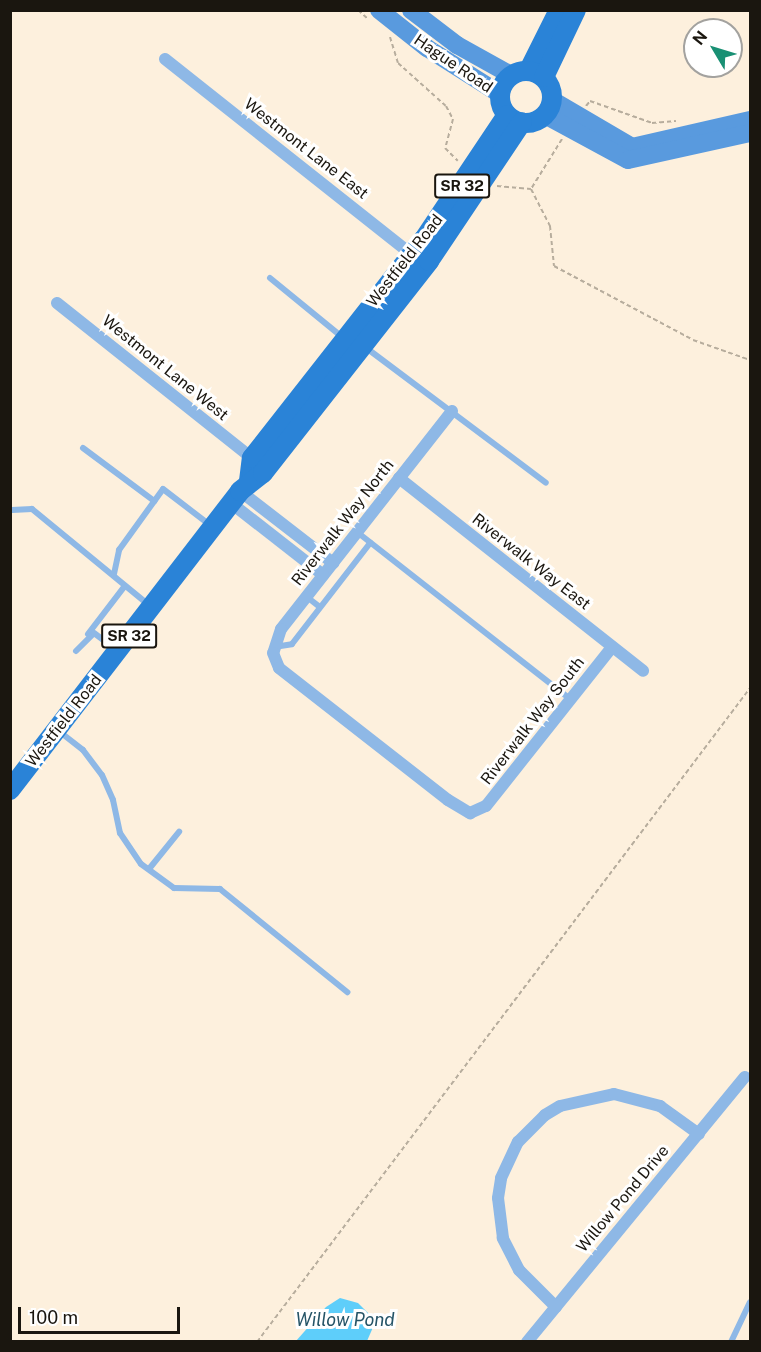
<!DOCTYPE html>
<html>
<head>
<meta charset="utf-8">
<style>
  body { margin:0 }
  #map { position:relative; width:761px; height:1352px; overflow:hidden; background:#fdf0dd; font-family:"Public Sans",sans-serif }
  div>[style] { position:absolute }
  [style*='--x'] { left:calc(var(--x)*1px); top:calc(var(--y)*1px); width:calc(var(--w)*1px); rotate:calc(var(--a)*1deg) }
  .water>* { inset:0; background:#5ecefa }
  .path>* { height:2px; margin-top:-1px; transform-origin:0; background:repeating-linear-gradient(90deg,#b7ad9d 0 4.5px,transparent 0 7.5px) }
  .service>* { height:6px; margin:-3px; padding:0 3px; transform-origin:3px; border-radius:3px; background:#8eb8e6 }
  .minor>* { height:12px; margin:-6px; padding:0 6px; transform-origin:6px; border-radius:6px; background:#8eb8e6 }
  .secondary>* { height:18px; margin:-9px; padding:0 9px; transform-origin:9px; border-radius:9px; background:#599ade }
  .primary>* { height:20px; margin:-10px; padding:0 10px; transform-origin:10px; border-radius:10px; background:#2a83d7 }
  .primary>.ring { margin:-10px; padding:0; box-sizing:content-box; background:none; border:20px solid #2a83d7; border-radius:50% }
  span { translate:-50% -50%; white-space:nowrap; text-align:center; line-height:1.15; -webkit-text-stroke:6px #fff; paint-order:stroke }
  .shield-label span { padding:2px 4px; background:#fff; border:2px solid; border-radius:4px; -webkit-text-stroke-width:0 }
  .shield-label { font-size:15px; color:#1a160f; font-weight:700 }
  .street-label { font-size:16px; color:#1a160f }
  .water-label { font-size:18px; color:#255467; font-style:italic }
  .frame { position:absolute; inset:0; border:12px solid #1a160f; pointer-events:none }
  .north { position:absolute; left:683px; top:18px; width:60px; height:60px; box-sizing:border-box; background:#fff; border:2px solid #a3a29f; border-radius:50%; rotate:308deg; font-size:16px; font-weight:700; line-height:24px; text-align:center; color:#1a160f }
  .north::after { content:''; display:block; margin:auto; width:21px; height:27px; background:#199074; clip-path:polygon(50% 0,100% 100%,50% 72%,0 100%) }
  .scale { position:absolute; left:18px; top:1307px; width:162px; height:27px; box-sizing:border-box; border:3px solid #1a160f; border-top:0; padding-left:8px; font-size:18px; line-height:21px; white-space:nowrap; color:#1a160f; -webkit-text-stroke:4px #fff; paint-order:stroke }
</style>
</head>
<body>
<div id="map">
  <div class="water">
    <div style="clip-path:polygon(340px 1298px,358px 1303px,370px 1315px,374px 1325px,367px 1341px,296px 1341px,326px 1307px)"></div>
  </div>
  <div class="path">
    <div style="--x:358;--y:10;--w:12;--a:42"></div>
    <div style="--x:390;--y:37;--w:27;--a:73"></div>
    <div style="--x:398;--y:63;--w:64;--a:41.9"></div>
    <div style="--x:446;--y:106;--w:15;--a:62"></div>
    <div style="--x:453;--y:119;--w:30;--a:105"></div>
    <div style="--x:445;--y:148;--w:18;--a:45"></div>
    <div style="--x:586;--y:106;--w:6;--a:-51"></div>
    <div style="--x:590;--y:101;--w:66;--a:19.5"></div>
    <div style="--x:652;--y:123;--w:24;--a:-5"></div>
    <div style="--x:562;--y:139;--w:59;--a:121.8"></div>
    <div style="--x:531;--y:189;--w:42;--a:62.8"></div>
    <div style="--x:550;--y:226;--w:40;--a:84.3"></div>
    <div style="--x:554;--y:266;--w:157;--a:28"></div>
    <div style="--x:693;--y:340;--w:60;--a:19.3"></div>
    <div style="--x:497;--y:186;--w:34;--a:5"></div>
    <div style="--x:257;--y:1342;--w:819;--a:-52.99"></div>
  </div>
  <div class="service">
    <div style="--x:270;--y:278;--w:93;--a:39.3"></div>
    <div style="--x:365;--y:347;--w:226;--a:36.9"></div>
    <div style="--x:83;--y:448;--w:89;--a:36.7"></div>
    <div style="--x:12;--y:510;--w:20;--a:-3"></div>
    <div style="--x:32;--y:509;--w:151;--a:39.4"></div>
    <div style="--x:357;--y:532;--w:271;--a:38.1"></div>
    <div style="--x:114;--y:574;--w:25;--a:-78"></div>
    <div style="--x:119;--y:550;--w:75;--a:-54.2"></div>
    <div style="--x:163;--y:489;--w:59;--a:37.5"></div>
    <div style="--x:307;--y:597;--w:16;--a:38"></div>
    <div style="--x:88;--y:634;--w:59;--a:-52.5"></div>
    <div style="--x:274;--y:647;--w:18;--a:-9"></div>
    <div style="--x:292;--y:644;--w:128;--a:-52.3"></div>
    <div style="--x:76;--y:651;--w:25;--a:-45"></div>
    <div style="--x:94;--y:633;--w:26;--a:37"></div>
    <div style="--x:60;--y:732;--w:29;--a:38"></div>
    <div style="--x:83;--y:750;--w:31;--a:53"></div>
    <div style="--x:102;--y:775;--w:27;--a:66"></div>
    <div style="--x:113;--y:800;--w:34;--a:78"></div>
    <div style="--x:120;--y:833;--w:37;--a:56"></div>
    <div style="--x:141;--y:864;--w:41;--a:36"></div>
    <div style="--x:174;--y:888;--w:46;--a:1.2"></div>
    <div style="--x:220;--y:889;--w:164;--a:39"></div>
    <div style="--x:149;--y:869;--w:48;--a:-51"></div>
    <div style="--x:731;--y:1342;--w:44;--a:-64.6"></div>
  </div>
  <div class="minor">
    <div style="--x:165;--y:59;--w:320;--a:38.4"></div>
    <div style="--x:57;--y:303;--w:249;--a:38.5"></div>
    <div style="--x:452;--y:411;--w:277;--a:128.1"></div>
    <div style="--x:281;--y:629;--w:25;--a:108"></div>
    <div style="--x:273;--y:653;--w:16;--a:68"></div>
    <div style="--x:279;--y:668;--w:214;--a:38"></div>
    <div style="--x:448;--y:800;--w:26;--a:31"></div>
    <div style="--x:470;--y:813;--w:17;--a:-24"></div>
    <div style="--x:486;--y:806;--w:203;--a:-51.6"></div>
    <div style="--x:399;--y:478;--w:311;--a:38.3"></div>
    <div style="--x:240;--y:491;--w:118;--a:37.7"></div>
    <div style="--x:231;--y:503;--w:117;--a:38"></div>
    <div style="--x:556;--y:1307;--w:52;--a:-135"></div>
    <div style="--x:519;--y:1270;--w:36;--a:-117"></div>
    <div style="--x:503;--y:1238;--w:40;--a:-97.1"></div>
    <div style="--x:498;--y:1198;--w:20;--a:-81"></div>
    <div style="--x:501;--y:1178;--w:40;--a:-65"></div>
    <div style="--x:518;--y:1142;--w:38;--a:-45"></div>
    <div style="--x:545;--y:1115;--w:17;--a:-31"></div>
    <div style="--x:560;--y:1106;--w:55;--a:-12.5"></div>
    <div style="--x:614;--y:1094;--w:48;--a:14.6"></div>
    <div style="--x:660;--y:1106;--w:48;--a:35.7"></div>
    <div style="--x:527;--y:1342;--w:343;--a:-50.6"></div>
  </div>
  <div class="secondary">
    <div style="--x:379;--y:10;--w:61;--a:38.4"></div>
    <div style="--x:427;--y:48;--w:86;--a:32.2"></div>
    <div style="--x:411;--y:10;--w:58;--a:37.3"></div>
    <div style="--x:457;--y:45;--w:62;--a:29.1"></div>
    <div style="--x:552;--y:100;--w:93;--a:30.4"></div>
    <div style="--x:632;--y:147;--w:121;--a:-12.9"></div>
    <div style="--x:545;--y:115;--w:94;--a:28.5"></div>
    <div style="--x:628;--y:160;--w:125;--a:-12.5"></div>
  </div>
  <div class="primary">
    <div style="--x:529;--y:70;--w:67;--a:-63.4"></div>
    <div class="ring" style="left:500px;top:71px;width:32px;height:32px"></div>
    <div style="--x:544;--y:77;--w:74;--a:-64.5"></div>
    <div style="--x:249;--y:481;--w:23;--a:-83"></div>
    <div style="--x:252;--y:458;--w:278;--a:-51.9"></div>
    <div style="--x:424;--y:239;--w:149;--a:-56.2"></div>
    <div style="--x:10;--y:790;--w:377;--a:-52.4"></div>
    <div style="--x:240;--y:491;--w:29;--a:-38"></div>
    <div style="--x:263;--y:473;--w:269;--a:-51.9"></div>
    <div style="--x:429;--y:261;--w:167;--a:-56.2"></div>
  </div>
  <div class="shield-label">
    <span style="left:462px;top:186px">SR 32</span>
    <span style="left:129px;top:636px">SR 32</span>
  </div>
  <div class="street-label">
    <span style="left:453px;top:64px;rotate:34deg">Hague Road</span>
    <span style="left:306px;top:149px;rotate:38deg">Westmont Lane East</span>
    <span style="left:405px;top:261px;rotate:-52deg">Westfield Road</span>
    <span style="left:165px;top:368px;rotate:39deg">Westmont Lane West</span>
    <span style="left:343px;top:523px;rotate:-52deg">Riverwalk Way North</span>
    <span style="left:531px;top:562px;rotate:38deg">Riverwalk Way East</span>
    <span style="left:64px;top:721px;rotate:-52deg">Westfield Road</span>
    <span style="left:533px;top:721px;rotate:-52deg">Riverwalk Way South</span>
    <span style="left:623px;top:1199px;rotate:-50deg">Willow Pond Drive</span>
  </div>
  <div class="water-label">
    <span style="left:345px;top:1320px">Willow Pond</span>
  </div>
  <div class="frame"></div>
  <div class="north">N</div>
  <div class="scale">100 m</div>
</div>
</body>
</html>
